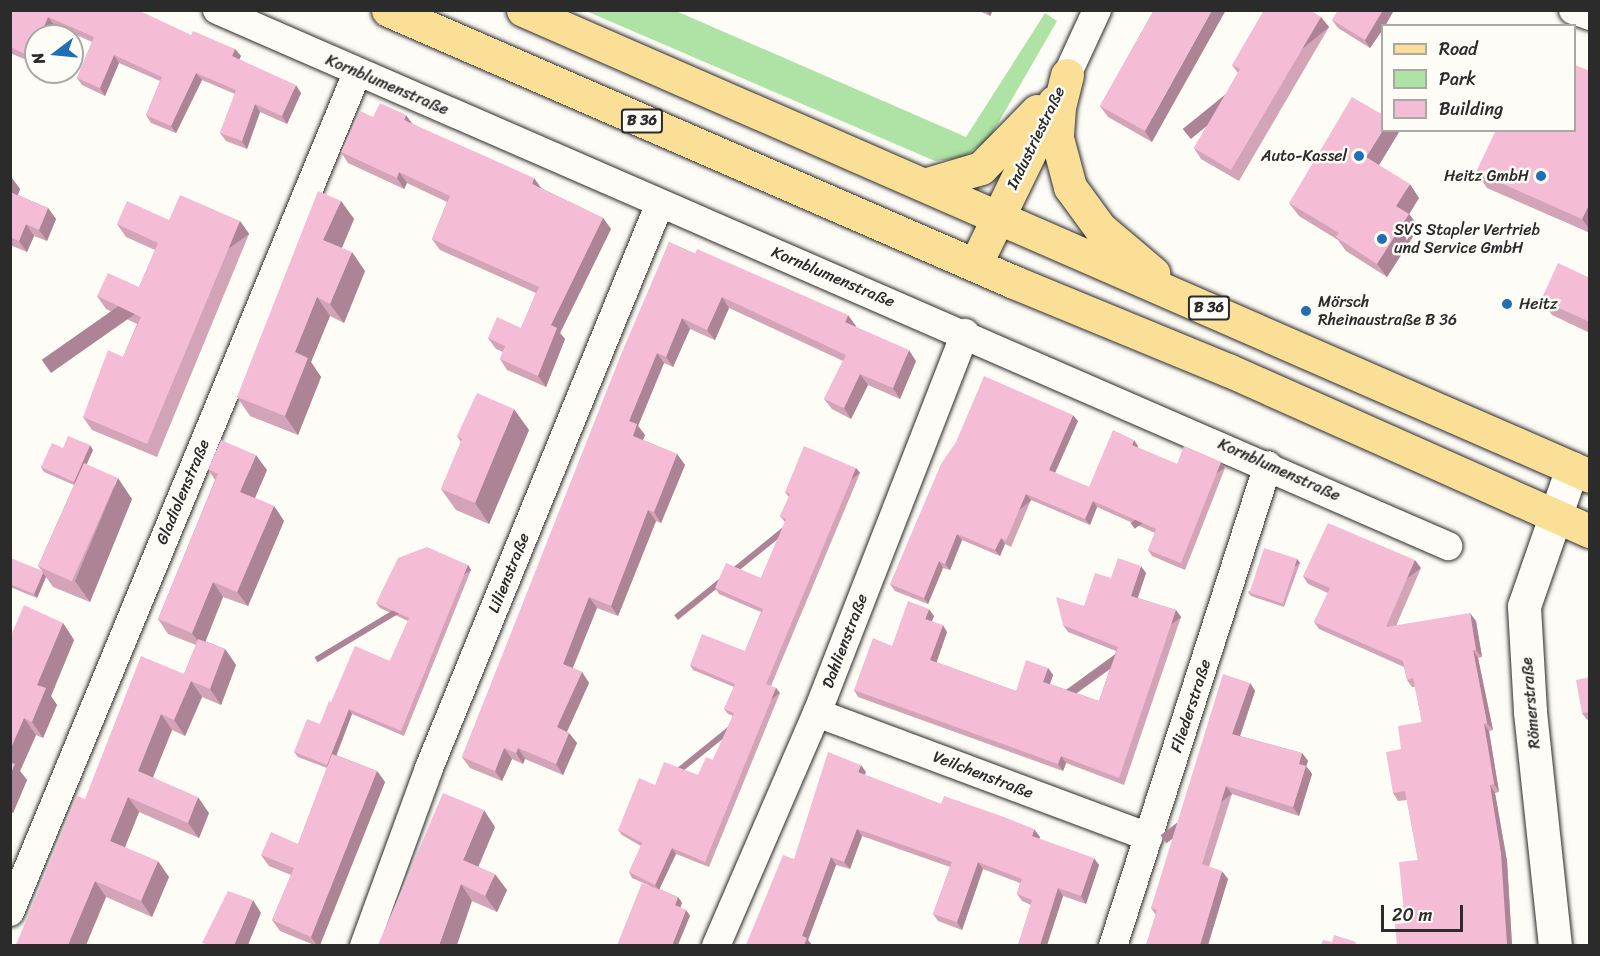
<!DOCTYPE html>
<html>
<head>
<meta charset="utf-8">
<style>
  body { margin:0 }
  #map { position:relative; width:1600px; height:956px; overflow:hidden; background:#fdfcf7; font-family:Sriracha,sans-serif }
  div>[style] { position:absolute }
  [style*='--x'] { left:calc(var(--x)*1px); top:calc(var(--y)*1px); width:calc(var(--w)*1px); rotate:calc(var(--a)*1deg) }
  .green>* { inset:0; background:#aee3a5 }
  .roads { filter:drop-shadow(0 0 2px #2b2b2b) drop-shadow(0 0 2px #2b2b2b) }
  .minor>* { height:28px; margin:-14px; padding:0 14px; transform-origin:14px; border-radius:14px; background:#fdfcf7 }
  .tertiary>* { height:33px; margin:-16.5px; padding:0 16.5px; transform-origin:16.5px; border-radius:16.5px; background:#fdfcf7 }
  .primary>* { height:33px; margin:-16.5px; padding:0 16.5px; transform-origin:16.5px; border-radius:16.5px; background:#fbdf96 }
  .wall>* { inset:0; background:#d3a3b7 }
  .shaded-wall>* { inset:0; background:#ac8495; transform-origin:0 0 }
  .building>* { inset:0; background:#f5bdd5; transform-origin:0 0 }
  .dots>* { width:16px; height:16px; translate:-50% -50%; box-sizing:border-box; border:3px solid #fdfcf7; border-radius:50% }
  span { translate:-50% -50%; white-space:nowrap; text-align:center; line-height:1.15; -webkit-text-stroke:5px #fdfcf7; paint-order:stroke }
  .shield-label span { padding:2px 4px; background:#fdfcf7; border:2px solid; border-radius:4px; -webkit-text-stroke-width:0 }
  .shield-label { font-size:15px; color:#2b2b2b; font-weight:700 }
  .street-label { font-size:16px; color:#2b2b2b }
  .poi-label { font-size:16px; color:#2b2b2b }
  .right { translate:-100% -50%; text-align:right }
  .left { translate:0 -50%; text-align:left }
  .frame { position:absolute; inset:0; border:12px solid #2b2b2b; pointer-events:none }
  .legend { position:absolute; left:1381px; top:24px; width:195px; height:108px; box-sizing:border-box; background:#fdfcf7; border:2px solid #a9a8a5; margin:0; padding:8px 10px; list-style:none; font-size:18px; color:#2b2b2b }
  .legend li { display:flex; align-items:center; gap:12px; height:30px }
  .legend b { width:30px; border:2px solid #a9a8a5 }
  .north { position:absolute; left:24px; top:24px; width:60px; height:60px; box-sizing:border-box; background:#fdfcf7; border:2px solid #a9a8a5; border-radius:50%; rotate:254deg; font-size:16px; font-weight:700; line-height:24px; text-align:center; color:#2b2b2b }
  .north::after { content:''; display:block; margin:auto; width:21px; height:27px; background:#1f6fb2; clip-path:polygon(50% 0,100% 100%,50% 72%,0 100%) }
  .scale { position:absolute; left:1381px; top:905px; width:82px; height:27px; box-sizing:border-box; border:3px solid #2b2b2b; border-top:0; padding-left:8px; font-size:18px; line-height:21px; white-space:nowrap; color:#2b2b2b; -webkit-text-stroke:4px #fdfcf7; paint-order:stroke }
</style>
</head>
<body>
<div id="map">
  <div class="green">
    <div style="clip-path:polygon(586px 11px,676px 11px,966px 137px,1045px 13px,1057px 21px,989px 139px,962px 158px,935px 161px)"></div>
  </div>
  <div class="roads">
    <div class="minor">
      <div style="--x:217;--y:10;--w:1343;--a:23.53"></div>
      <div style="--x:1573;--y:10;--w:18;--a:19"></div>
      <div style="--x:1067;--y:75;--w:72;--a:-65.2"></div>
      <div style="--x:817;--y:713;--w:354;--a:20.5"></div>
      <div style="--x:10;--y:912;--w:908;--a:-67.53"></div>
      <div style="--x:364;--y:946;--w:189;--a:-69.9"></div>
      <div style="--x:429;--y:768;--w:610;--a:-67.76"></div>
      <div style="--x:716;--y:946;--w:254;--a:-66.6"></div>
      <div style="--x:817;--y:713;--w:408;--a:-68.7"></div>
      <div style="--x:1113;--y:946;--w:505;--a:-72.14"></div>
    </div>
    <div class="tertiary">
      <div style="--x:1555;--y:946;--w:236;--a:-96.1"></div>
      <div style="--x:1530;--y:711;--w:105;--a:-93.3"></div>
      <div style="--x:1524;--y:606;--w:146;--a:-70.8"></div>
    </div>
    <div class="primary">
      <div style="--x:388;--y:10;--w:683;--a:23.49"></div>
      <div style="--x:1014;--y:282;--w:231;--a:22.4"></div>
      <div style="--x:1228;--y:370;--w:396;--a:24"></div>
      <div style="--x:523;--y:10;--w:1164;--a:23.59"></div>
      <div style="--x:1067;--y:75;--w:33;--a:104"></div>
      <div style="--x:1059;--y:107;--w:31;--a:94"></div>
      <div style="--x:1057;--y:138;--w:51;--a:75.1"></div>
      <div style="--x:1070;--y:187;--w:51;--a:53.8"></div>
      <div style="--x:1100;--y:228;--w:70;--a:40.3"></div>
      <div style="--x:927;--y:184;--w:56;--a:-16.5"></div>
      <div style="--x:981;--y:168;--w:80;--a:-45.5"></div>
      <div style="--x:975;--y:265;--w:181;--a:-64.1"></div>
    </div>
  </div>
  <div class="wall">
    <div style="clip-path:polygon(10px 10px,191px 35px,235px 49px,241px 56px,239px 59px,301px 93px,287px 124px,260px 112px,247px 149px,226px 141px,220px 133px,235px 94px,202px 80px,176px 133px,151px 123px,146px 115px,160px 81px,119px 63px,105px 96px,82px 85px,77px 78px,92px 42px,54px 25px,36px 36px,36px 64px,10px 53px)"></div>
    <div style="clip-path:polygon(977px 10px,993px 10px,990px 16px)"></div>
    <div style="clip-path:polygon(1154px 10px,1152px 142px,1108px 117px,1100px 106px)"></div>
    <div style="clip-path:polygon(1394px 10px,1385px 26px,1383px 26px,1383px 29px,1370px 48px,1338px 28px,1332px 20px)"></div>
    <div style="clip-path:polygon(1329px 27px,1239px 181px,1201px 159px,1194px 148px,1238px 73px,1232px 65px)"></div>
    <div style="clip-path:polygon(1590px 71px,1590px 233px,1487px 188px,1476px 172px)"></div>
    <div style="clip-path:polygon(373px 117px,412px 124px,541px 188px,603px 218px,611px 229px,560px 333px,565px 339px,546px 387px,507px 370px,500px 359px,503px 352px,496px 349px,488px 338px,521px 328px,536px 293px,440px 250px,432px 239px,447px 202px,407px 183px,404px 189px,348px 163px,341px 152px)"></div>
    <div style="clip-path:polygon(1399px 132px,1379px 165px,1419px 198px,1409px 214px,1419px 227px,1387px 277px,1346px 251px,1338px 240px,1299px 216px,1289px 203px)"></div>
    <div style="clip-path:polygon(10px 177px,20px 189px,18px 195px,48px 208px,56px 219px,47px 241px,34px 236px,27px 252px,10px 245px)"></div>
    <div style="clip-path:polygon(341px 201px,354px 219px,342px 248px,365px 271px,344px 323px,330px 316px,311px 362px,321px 377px,298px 435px,250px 416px,237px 397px)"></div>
    <div style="clip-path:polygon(169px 220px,240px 221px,249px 234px,157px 457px,92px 430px,83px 417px,123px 357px,137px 324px,106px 309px,97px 296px,139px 287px,155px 250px,126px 237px,117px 224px)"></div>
    <div style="clip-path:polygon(669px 242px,856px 326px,855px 327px,916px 361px,900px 399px,868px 385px,851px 419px,832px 409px,824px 399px,843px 361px,729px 308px,715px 340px,690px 329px,673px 367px,664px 363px,638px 426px,645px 435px,643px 440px,677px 454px,685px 465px,661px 523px,656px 521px,618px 616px,597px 608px,573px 668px,582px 672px,589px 683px,567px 732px,569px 733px,577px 743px,563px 775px,525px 759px,523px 764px,512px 759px,502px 781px,470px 768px,462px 757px)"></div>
    <div style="clip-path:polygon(1590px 278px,1590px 333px,1552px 315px,1541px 300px)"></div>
    <div style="clip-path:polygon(1078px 421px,1055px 473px,1089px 487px,1138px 446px,1138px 448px,1177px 464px,1225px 468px,1185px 570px,1152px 556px,1148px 550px,1155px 533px,1097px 507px,1090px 525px,1031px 500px,1011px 547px,1005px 544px,1000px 556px,962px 540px,950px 570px,943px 568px,928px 604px,895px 591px,890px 584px)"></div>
    <div style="clip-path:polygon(529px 430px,489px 524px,456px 510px,441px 489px,461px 442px,457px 436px)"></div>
    <div style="clip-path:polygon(63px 448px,93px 450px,86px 464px,132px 499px,90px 602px,53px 587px,46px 577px,37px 598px,10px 587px,10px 558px,42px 571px,38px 566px,74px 485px,44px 472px,41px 467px)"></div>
    <div style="clip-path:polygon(856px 468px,860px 473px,771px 686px,776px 688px,780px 693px,709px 867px,676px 854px,659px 889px,678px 897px,682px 903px,680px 908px,686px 910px,690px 916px,648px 885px,632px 878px,629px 872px,641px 846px,622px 835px,618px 830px,655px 785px,698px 775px,713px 760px,733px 716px,728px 714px,724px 709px,734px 687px,693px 670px,690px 665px,745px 651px,761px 612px,719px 594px,715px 588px,761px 578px,785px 522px,780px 516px,789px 497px,785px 492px)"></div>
    <div style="clip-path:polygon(208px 469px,267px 470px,255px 498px,274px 506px,284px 521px,248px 606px,223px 597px,205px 641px,225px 649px,236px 665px,221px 705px,202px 697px,185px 736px,172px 730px,153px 777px,209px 813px,199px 838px,139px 812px,125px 847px,169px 877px,152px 917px,106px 897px,86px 945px,16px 945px,85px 799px,184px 674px,196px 645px,168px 634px,158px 619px,215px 480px)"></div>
    <div style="clip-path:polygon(1297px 559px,1300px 563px,1284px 607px,1251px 596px,1248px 592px)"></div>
    <div style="clip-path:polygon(468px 565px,471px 570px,404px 736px,352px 714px,336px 755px,377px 771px,385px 782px,320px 945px,314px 945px,280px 931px,272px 920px,291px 875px,269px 866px,261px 855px,298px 844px,327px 768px,298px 757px,294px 752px,320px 724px,332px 703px,390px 661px,408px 621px,380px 608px,376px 603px)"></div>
    <div style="clip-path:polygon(1421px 568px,1396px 626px,1476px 621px,1482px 657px,1478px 658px,1493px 730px,1489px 731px,1499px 792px,1495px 793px,1507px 861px,1512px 945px,1397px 945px,1405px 923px,1418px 860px,1407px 800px,1398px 801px,1393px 793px,1401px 749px,1422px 722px,1415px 687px,1412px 687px,1407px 680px,1404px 667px,1319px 629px,1314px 622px,1328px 593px,1308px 584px,1303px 576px)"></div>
    <div style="clip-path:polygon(1146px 573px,1138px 598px,1176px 610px,1181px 617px,1124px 785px,1066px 763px,1063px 771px,858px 697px,854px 690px,892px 646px,934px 616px,932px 621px,947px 632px,936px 662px,1016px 691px,1048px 668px,1053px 675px,1050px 684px,1099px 701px,1116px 651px,1068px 632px,1063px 625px,1084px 606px,1111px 578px)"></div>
    <div style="clip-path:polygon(63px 623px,74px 640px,51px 696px,57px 705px,43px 738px,36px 735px,20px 771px,27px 780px,13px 813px,10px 812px,10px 638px)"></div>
    <div style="clip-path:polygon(1590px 677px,1590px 719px,1587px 720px,1582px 713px)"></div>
    <div style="clip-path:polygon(1250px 683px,1255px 691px,1240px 736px,1302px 753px,1308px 761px,1306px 766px,1312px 774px,1299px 816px,1232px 794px,1209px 867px,1228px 879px,1208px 945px,1146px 945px,1156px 915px,1151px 908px)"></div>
    <div style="clip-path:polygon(866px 772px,865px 775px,941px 804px,1040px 837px,1039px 839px,1099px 865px,1086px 904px,1063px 896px,1047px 945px,1018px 945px,1031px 905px,1022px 901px,1017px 894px,1020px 883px,983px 869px,962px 930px,938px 921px,933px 914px,950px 867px,862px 836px,850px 869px,836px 865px,808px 940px,812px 945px,746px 945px,794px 859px)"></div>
    <div style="clip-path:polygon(495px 827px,478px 867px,507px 890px,497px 912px,472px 901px,378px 945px)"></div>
  </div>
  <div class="shaded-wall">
    <div style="clip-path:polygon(986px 10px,993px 10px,990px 16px)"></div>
    <div style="clip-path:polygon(1212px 10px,1226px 10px,1152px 142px,1145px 131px)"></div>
    <div style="clip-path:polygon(1383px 10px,1394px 10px,1385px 26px,1383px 26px,1383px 29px,1370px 48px,1365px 40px)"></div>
    <div style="clip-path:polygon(48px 17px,54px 25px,49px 36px,40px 36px)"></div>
    <div style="left:1321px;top:17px;width:13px;height:178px;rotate:51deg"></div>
    <div style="clip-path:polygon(36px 46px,36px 64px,31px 57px)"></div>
    <div style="clip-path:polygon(235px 49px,241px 56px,237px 64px,232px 56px)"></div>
    <div style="clip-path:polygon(114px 55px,119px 63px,105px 96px,100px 88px)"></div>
    <div style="clip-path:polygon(196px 73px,202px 80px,176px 133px,171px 126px)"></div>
    <div style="clip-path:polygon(296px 85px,301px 93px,287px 124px,282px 116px)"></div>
    <div style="clip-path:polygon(255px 104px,260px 112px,247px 149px,242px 141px)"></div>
    <div style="clip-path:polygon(406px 115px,414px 126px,404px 120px)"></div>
    <div style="clip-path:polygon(1383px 130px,1398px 130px,1399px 132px,1376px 170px,1366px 157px)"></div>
    <div style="clip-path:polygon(399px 172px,407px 183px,404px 189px,397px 178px)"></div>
    <div style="clip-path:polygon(12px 178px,20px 189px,15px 202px,10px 195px,10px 182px)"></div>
    <div style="clip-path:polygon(534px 178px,542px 189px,532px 184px)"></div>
    <div style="clip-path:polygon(1410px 184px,1419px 198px,1408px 216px,1409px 214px,1419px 227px,1387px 277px,1377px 264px,1396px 206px)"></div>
    <div style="clip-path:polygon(341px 201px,354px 219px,337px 259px,323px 240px)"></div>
    <div style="clip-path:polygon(1590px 203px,1590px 230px,1582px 219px)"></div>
    <div style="clip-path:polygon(48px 208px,56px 219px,47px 241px,39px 230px)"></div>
    <div style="clip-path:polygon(603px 218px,611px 229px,560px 333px,565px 339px,546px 387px,538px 376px,551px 325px)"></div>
    <div style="left:240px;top:221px;width:16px;height:242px;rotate:55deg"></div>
    <div style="clip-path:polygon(26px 224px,34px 236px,27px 252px,19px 241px)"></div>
    <div style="clip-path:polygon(352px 252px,365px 271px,344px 323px,330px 304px)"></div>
    <div style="clip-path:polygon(317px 297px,330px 316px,311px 362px,321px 377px,298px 435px,285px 416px,295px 352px)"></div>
    <div style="clip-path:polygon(722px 297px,729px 308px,715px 340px,707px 330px)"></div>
    <div style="clip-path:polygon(848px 315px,856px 326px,852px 333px,845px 322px)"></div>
    <div style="clip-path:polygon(682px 318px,690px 329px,673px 367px,666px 357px)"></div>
    <div style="clip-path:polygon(909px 350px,916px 361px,900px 399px,893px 388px)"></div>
    <div style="clip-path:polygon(657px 353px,664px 363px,638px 426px,645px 435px,640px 446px,633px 436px,629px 421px)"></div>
    <div style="clip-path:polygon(860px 374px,868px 385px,851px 419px,844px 408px)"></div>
    <div style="clip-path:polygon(514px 409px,529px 430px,489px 524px,475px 503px)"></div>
    <div style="clip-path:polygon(1073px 415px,1078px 421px,1053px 477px,1049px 470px)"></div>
    <div style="clip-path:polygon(1134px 440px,1138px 446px,1136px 452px,1132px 445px)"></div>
    <div style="clip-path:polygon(90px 445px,93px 450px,77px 486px,74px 482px)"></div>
    <div style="clip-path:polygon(677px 454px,685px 465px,661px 523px,654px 512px)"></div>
    <div style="clip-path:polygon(256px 455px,267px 470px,251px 507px,240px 492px)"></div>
    <div style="left:1221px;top:462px;width:7px;height:109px;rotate:56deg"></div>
    <div style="left:856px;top:468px;width:6px;height:234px;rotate:51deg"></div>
    <div style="clip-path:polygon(118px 478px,132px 499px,90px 602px,75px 581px)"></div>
    <div style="left:1026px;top:494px;width:8px;height:51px;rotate:50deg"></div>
    <div style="clip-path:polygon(1093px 501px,1097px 507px,1090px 525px,1085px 519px)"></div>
    <div style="clip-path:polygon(274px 506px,284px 521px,248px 606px,237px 592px)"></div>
    <div style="clip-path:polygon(648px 510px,656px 521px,618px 616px,611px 606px)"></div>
    <div style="clip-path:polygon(957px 534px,962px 540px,950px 570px,945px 564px)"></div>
    <div style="clip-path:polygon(1001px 538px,1005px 544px,1000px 556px,995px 550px)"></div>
    <div style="left:1297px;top:559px;width:5px;height:47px;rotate:53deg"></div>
    <div style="left:1415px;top:560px;width:10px;height:73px;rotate:53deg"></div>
    <div style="clip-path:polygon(939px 561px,943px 568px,928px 604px,924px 598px)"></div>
    <div style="left:468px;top:565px;width:6px;height:179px;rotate:59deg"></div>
    <div style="clip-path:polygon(1141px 566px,1146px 573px,1136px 602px,1131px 596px)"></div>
    <div style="clip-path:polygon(43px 573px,46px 577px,37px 598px,34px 594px)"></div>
    <div style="clip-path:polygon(213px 582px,223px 597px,203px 648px,192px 633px)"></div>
    <div style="clip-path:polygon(589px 597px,597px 608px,570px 674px,563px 664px)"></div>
    <div style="clip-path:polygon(929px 609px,934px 616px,930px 625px,925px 619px)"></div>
    <div style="left:1176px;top:610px;width:9px;height:177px;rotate:54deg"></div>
    <div style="clip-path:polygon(1470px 613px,1476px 621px,1482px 657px,1476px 650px)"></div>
    <div style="clip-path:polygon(63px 623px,74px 640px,51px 696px,57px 705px,43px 738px,32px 722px,37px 685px)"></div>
    <div style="clip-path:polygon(943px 625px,947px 632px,935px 667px,930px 660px)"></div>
    <div style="clip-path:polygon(225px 649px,236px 665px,221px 705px,210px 689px)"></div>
    <div style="clip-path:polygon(1473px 650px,1478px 658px,1493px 730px,1487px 723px)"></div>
    <div style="clip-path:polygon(1048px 668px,1053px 675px,1048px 689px,1043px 682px)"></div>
    <div style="clip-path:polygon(582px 672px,589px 683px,564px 738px,557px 727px)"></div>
    <div style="clip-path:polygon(191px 681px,202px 697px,185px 736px,174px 720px)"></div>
    <div style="clip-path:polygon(1250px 683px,1255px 691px,1238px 742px,1232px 734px)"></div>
    <div style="left:776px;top:688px;width:6px;height:188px;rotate:51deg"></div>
    <div style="clip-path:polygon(349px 709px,352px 714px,331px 770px,327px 765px)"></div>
    <div style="clip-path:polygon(161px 714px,172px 730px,149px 787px,138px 771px)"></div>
    <div style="clip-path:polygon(24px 718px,36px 735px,20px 771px,27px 780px,13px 813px,10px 810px,10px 750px)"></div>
    <div style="clip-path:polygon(1484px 724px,1489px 731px,1499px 792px,1494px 784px)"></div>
    <div style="clip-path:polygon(569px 733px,577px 743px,563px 775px,556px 764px)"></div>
    <div style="clip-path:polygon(504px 748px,512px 759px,502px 781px,495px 771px)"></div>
    <div style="clip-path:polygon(518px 748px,525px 759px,523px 764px,516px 753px)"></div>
    <div style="clip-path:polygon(1302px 753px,1308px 761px,1304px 772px,1299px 764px)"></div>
    <div style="clip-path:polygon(1061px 756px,1066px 763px,1063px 771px,1058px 764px)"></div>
    <div style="clip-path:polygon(861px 765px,866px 772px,863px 779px,858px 772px)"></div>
    <div style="clip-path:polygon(1306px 766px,1312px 774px,1299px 816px,1293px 807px)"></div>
    <div style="clip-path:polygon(377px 771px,385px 782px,320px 945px,317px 945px,311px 937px)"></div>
    <div style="clip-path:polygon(1490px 785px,1495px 793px,1507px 861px,1512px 945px,1507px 945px)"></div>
    <div style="left:1226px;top:786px;width:10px;height:82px;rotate:53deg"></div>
    <div style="clip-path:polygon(128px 797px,139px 812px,121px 857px,110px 841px)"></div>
    <div style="clip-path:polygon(198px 797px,209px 813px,199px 838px,188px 823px)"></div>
    <div style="clip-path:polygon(484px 810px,495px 827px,474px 877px,463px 860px)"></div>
    <div style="clip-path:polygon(857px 829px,862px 836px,850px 869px,844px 862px)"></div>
    <div style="clip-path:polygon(1034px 829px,1040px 837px,1037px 843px,1032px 836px)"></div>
    <div style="clip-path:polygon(672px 848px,676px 854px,659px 890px,655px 885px)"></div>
    <div style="clip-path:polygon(831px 857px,836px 865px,808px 940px,812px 945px,804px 945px,802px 936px)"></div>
    <div style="clip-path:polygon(1094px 858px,1099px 865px,1086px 904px,1081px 896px)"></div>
    <div style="clip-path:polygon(158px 861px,169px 877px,152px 917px,141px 901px)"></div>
    <div style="clip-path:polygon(978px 862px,983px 869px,962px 930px,957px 922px)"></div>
    <div style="clip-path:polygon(1222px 871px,1228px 879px,1208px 945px,1200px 945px)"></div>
    <div style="clip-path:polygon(495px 874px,507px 890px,497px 912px,485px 896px)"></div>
    <div style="clip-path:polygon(95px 881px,106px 897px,86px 945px,68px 945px)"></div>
    <div style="clip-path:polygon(461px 884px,472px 901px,457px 945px,439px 945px)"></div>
    <div style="clip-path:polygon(1058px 888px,1063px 896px,1047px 945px,1040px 945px)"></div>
    <div style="clip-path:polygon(678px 897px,682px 903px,679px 911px,675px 905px)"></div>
    <div style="clip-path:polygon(253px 900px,261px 913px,248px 945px,234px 945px)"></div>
    <div style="clip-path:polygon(686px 910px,690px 916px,678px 945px,672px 945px)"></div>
  </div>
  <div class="building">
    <div style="clip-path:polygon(10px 10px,138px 10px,191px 35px,193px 31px,235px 49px,232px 56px,296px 85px,282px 116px,255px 104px,242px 141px,220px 133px,236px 90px,196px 73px,171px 126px,146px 115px,162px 77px,114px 55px,100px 88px,77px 78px,94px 37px,48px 17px,40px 36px,36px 36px,36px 46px,31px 57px,10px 47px)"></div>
    <div style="clip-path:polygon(1154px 10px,1212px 10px,1145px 131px,1100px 106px)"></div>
    <div style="clip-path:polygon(1264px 10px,1310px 10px,1321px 17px,1231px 170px,1194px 148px,1240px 69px,1232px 65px)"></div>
    <div style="clip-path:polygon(1338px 10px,1383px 10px,1365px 40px,1332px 20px)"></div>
    <div style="clip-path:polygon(1575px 65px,1590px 71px,1590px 203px,1582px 219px,1476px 172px,1496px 130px,1575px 130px)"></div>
    <div style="clip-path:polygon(1352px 97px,1383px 115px,1383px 130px,1366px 157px,1410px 184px,1396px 206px,1409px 214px,1377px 264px,1336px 237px,1339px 233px,1289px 203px)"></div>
    <div style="clip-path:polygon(380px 103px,406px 115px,404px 120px,534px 178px,532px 184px,603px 218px,551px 325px,557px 328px,538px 376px,500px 359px,505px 346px,488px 338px,497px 317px,521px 328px,539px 287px,432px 239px,450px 196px,399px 172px,397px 178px,341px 152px,360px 111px,373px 117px)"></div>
    <div style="clip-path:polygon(318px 191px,341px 201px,323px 240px,352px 252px,330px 304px,317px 297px,295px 352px,308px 358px,285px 416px,237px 397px)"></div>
    <div style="clip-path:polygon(10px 192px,48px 208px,39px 230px,26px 224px,19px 241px,10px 237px)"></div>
    <div style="clip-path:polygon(180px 195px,240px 221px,147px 444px,83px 417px,108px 350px,123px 357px,141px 317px,97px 296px,108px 273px,139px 287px,158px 243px,117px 224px,127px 201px,169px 220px)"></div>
    <div style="clip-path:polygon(669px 242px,695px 254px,697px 249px,848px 315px,845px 322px,909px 350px,893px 388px,860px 374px,844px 408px,824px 399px,846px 355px,722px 297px,707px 330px,682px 318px,666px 357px,657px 353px,629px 421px,637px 424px,633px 436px,677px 454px,654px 512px,648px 510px,611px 606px,589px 597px,563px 664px,582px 672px,557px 727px,569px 733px,556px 764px,518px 748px,516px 753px,504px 748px,495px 771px,462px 757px,622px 352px)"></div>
    <div style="clip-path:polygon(1558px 263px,1590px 278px,1590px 322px,1541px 300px)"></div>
    <div style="clip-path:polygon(984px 376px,1073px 415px,1049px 470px,1089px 487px,1113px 430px,1134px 440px,1132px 445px,1177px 464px,1184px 446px,1221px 462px,1181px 563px,1148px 550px,1156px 529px,1093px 501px,1085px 519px,1026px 494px,1006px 541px,1001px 538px,995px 550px,957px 534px,945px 564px,939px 561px,924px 598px,890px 584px,941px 464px,956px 442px)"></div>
    <div style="clip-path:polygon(477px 393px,514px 409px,475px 503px,441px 489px,462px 439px,457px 436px)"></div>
    <div style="clip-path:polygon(68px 436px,90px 445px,74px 482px,41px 467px,52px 443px,63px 448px)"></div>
    <div style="clip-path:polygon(221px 440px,256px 455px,240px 492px,274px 506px,237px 592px,213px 582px,192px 633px,158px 619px,218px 474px,208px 469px)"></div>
    <div style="clip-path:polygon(804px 446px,856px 468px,766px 684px,776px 688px,705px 862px,672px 848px,655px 885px,629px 872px,642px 843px,618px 830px,639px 778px,655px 785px,664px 762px,698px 775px,706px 757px,713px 760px,734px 713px,724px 709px,735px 684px,690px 665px,702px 634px,745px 651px,763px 609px,715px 588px,726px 563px,761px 578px,786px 519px,780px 516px,790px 494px,785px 492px)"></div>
    <div style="left:84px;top:463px;width:37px;height:113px;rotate:24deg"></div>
    <div style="clip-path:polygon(1328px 523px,1415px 560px,1386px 627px,1470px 613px,1476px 650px,1473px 650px,1487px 723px,1484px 724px,1494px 784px,1490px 785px,1501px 853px,1507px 945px,1397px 945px,1395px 924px,1405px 923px,1399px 862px,1418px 860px,1405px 791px,1393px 793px,1386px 752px,1401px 749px,1398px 726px,1422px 722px,1413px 678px,1407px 680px,1403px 661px,1314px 622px,1330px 588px,1303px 576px)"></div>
    <div style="clip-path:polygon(427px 547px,468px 565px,401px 731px,349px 709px,327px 765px,294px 752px,307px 719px,320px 724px,329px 701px,348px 709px,331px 702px,355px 646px,390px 661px,409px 618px,376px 603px,398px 558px)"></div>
    <div style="left:1264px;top:548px;width:35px;height:47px;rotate:18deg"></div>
    <div style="clip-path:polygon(10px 558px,42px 571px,43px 573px,34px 594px,10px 584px)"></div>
    <div style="clip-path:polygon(1118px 558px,1141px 566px,1131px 596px,1176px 610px,1119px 778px,1061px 756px,1058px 764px,854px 690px,873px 638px,892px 646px,908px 601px,929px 609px,925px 619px,943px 625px,930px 660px,1016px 691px,1026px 660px,1048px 668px,1043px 682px,1099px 701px,1118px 647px,1063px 625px,1056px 597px,1084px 606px,1095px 573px,1111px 578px)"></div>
    <div style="clip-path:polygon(24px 605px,63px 623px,37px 685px,46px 688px,32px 722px,24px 718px,10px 750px,10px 638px)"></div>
    <div style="clip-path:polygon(198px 639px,225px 649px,210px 689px,191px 681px,174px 720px,161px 714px,138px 771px,198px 797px,188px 823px,128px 797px,110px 841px,158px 861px,141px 901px,95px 881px,68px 945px,16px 945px,77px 796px,85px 799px,141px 656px,184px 674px)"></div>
    <div style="clip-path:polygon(1223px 674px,1250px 683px,1232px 734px,1302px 753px,1299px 764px,1306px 766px,1293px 807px,1226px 786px,1202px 864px,1222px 871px,1200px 945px,1146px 945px,1157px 910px,1151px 908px)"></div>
    <div style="clip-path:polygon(1590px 677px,1590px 712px,1582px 713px,1576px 680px)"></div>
    <div style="clip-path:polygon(828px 752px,861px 765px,858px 772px,941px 804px,944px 796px,1004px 817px,1034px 829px,1032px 836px,1094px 858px,1081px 896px,1058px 888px,1040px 945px,1018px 945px,1032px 900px,1017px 894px,1022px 879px,978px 862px,957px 922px,933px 914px,952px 862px,857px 829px,844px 862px,831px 857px,802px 936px,807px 938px,804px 945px,746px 945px,783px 855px,794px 859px)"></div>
    <div style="clip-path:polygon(332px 754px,377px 771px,311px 937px,272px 920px,294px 868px,261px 855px,271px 832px,298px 844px)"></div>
    <div style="clip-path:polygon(10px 762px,15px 764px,10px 775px)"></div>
    <div style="clip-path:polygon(1588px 778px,1590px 778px,1590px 796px)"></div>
    <div style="clip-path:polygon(443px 793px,484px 810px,463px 860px,495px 874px,485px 896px,461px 884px,439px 945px,378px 945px)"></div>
    <div style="clip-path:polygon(642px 883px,678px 897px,675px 905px,686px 910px,672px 945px,617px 945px)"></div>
    <div style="clip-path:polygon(228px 891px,253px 900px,234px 945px,209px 945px,202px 943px)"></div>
    <div style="clip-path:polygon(1334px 935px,1356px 942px,1355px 945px,1321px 945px,1323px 940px,1332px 942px)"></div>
  </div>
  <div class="dots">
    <div style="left:1359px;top:156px;background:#1f6fb2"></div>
    <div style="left:1541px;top:176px;background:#1f6fb2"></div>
    <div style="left:1382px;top:239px;background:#1f6fb2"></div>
    <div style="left:1507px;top:304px;background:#1f6fb2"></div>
    <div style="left:1306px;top:311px;background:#1f6fb2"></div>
  </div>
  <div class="shield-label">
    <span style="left:642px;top:121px">B 36</span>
    <span style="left:1209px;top:308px">B 36</span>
  </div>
  <div class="street-label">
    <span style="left:387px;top:85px;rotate:23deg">Kornblumenstraße</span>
    <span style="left:1036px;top:138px;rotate:-64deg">Industriestraße</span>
    <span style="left:833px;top:277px;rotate:23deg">Kornblumenstraße</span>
    <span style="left:1279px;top:470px;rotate:24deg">Kornblumenstraße</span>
    <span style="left:183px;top:492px;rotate:-67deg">Gladiolenstraße</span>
    <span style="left:509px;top:573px;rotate:-68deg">Lilienstraße</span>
    <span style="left:845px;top:641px;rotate:-69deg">Dahlienstraße</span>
    <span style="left:1531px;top:703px;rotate:-95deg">Römerstraße</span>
    <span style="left:1191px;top:706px;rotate:-72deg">Fliederstraße</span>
    <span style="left:983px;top:775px;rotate:21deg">Veilchenstraße</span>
  </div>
  <div class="poi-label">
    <span class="right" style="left:1347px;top:156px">Auto-Kassel</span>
    <span class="right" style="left:1529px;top:176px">Heitz GmbH</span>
    <span class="left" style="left:1394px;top:239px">SVS Stapler Vertrieb<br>und Service GmbH</span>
    <span class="left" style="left:1318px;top:311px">Mörsch<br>Rheinaustraße B 36</span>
    <span class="left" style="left:1519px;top:304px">Heitz</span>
  </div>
  <div class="frame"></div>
  <ul class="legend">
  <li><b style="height:8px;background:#fbdf96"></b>Road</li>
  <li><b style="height:16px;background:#aee3a5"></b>Park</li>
  <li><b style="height:16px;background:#f5bdd5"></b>Building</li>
  </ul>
  <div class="north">N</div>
  <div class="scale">20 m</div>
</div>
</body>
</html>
